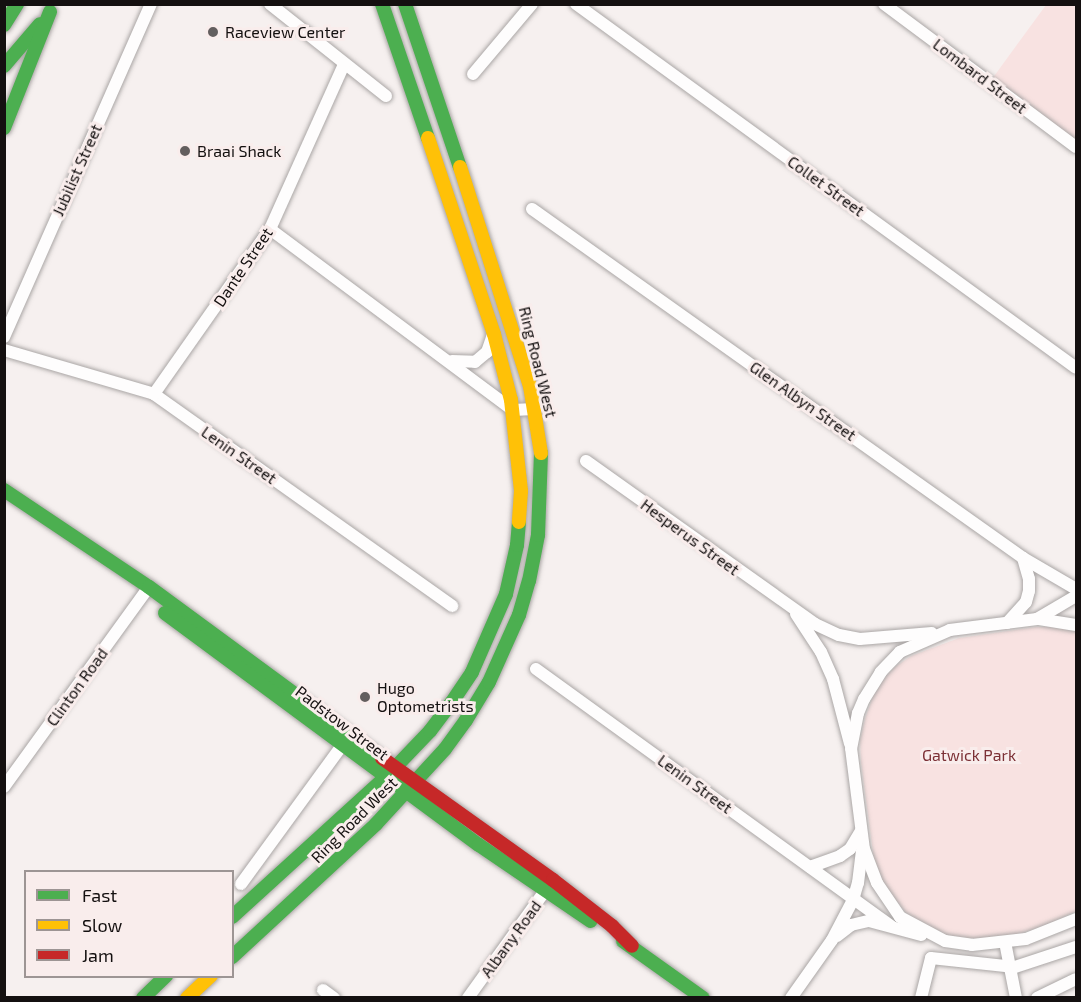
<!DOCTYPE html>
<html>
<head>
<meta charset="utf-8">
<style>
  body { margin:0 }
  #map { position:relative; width:1081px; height:1002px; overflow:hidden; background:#f6f0ef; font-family:"Exo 2",sans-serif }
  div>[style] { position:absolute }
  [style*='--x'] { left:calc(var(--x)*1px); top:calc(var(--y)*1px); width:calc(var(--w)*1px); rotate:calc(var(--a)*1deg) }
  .green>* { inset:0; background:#f8e2e1 }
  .roads { filter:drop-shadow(0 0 2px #aaa6a5) drop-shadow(0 0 2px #aaa6a5) }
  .street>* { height:12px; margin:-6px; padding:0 6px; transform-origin:6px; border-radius:6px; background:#fefdfd }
  .fast>* { height:14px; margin:-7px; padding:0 7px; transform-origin:7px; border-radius:7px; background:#4caf50 }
  .slow>* { height:14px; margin:-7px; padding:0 7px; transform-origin:7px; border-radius:7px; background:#ffc107 }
  .jam>* { height:14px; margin:-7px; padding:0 7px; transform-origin:7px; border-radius:7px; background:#c62828 }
  .dots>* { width:16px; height:16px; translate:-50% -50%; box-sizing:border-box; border:3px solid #f9edec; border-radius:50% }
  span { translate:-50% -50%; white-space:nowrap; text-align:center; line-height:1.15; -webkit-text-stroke:6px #f9edec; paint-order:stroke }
  .poi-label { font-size:16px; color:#141010 }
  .left { translate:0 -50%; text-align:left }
  .street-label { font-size:16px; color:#141010 }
  .park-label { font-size:16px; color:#7c3136 }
  .frame { position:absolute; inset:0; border:6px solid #141010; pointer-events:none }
  .legend { position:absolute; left:24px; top:870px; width:210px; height:108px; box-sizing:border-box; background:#f9edec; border:2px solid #9d9594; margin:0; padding:8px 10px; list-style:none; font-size:18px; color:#141010 }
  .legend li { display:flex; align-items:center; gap:12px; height:30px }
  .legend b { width:30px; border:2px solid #9d9594 }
</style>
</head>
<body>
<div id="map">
  <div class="green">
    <div style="clip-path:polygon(1046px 5px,1076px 5px,1076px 140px,992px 79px)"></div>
    <div style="clip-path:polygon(1036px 627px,1054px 627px,1076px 632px,1076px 911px,1048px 924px,1015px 935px,978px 940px,948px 937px,908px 915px,886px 888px,874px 860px,861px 763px,860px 740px,865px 719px,873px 696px,883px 680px,895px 667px,911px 656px,959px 638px)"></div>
  </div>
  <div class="roads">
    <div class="street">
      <div style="--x:270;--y:4;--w:148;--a:38.4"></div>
      <div style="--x:576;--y:4;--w:618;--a:36.05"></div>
      <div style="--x:884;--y:4;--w:239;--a:36.7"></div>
      <div style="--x:473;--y:74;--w:92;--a:-49.9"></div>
      <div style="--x:532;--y:209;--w:602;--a:35.4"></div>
      <div style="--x:1023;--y:558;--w:61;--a:30.3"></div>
      <div style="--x:270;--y:229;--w:303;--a:36.7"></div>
      <div style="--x:513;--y:410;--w:21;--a:-3"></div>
      <div style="--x:4;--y:337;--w:364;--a:-66.2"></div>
      <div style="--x:4;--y:350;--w:156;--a:16.3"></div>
      <div style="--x:154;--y:394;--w:366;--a:35.4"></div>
      <div style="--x:452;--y:361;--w:23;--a:2"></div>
      <div style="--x:475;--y:362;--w:16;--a:-40"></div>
      <div style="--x:487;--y:352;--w:18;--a:-71"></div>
      <div style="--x:154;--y:394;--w:202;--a:-54.9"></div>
      <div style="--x:270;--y:229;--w:181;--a:-65.8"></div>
      <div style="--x:586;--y:461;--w:281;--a:35.4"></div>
      <div style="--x:815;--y:624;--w:26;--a:25"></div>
      <div style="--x:839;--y:635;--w:21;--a:11"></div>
      <div style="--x:860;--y:639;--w:72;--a:-4.8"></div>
      <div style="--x:796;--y:614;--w:45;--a:56.7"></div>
      <div style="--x:821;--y:652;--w:30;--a:66"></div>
      <div style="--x:833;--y:679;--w:67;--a:75.3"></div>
      <div style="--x:1037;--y:619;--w:45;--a:-30.5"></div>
      <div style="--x:1007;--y:623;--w:28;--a:-48"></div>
      <div style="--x:1026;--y:602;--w:11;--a:-75"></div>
      <div style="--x:1029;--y:591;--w:12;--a:-90"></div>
      <div style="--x:1029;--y:579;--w:22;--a:-106"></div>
      <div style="--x:1076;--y:625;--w:39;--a:-171"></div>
      <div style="--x:1037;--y:619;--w:88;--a:172.8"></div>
      <div style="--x:950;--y:630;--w:55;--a:156.3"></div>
      <div style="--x:900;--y:652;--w:28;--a:134"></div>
      <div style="--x:881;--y:672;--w:32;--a:122"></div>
      <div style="--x:864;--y:699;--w:15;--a:113"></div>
      <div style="--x:858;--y:713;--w:36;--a:101"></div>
      <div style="--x:851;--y:748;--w:102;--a:82.7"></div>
      <div style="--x:864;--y:849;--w:36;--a:69"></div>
      <div style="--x:877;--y:883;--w:41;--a:55.9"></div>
      <div style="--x:900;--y:917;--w:51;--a:28.1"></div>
      <div style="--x:945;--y:941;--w:27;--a:8"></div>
      <div style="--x:972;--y:945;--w:54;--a:-6.3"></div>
      <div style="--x:1026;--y:939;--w:54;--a:-21.8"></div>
      <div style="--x:536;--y:669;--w:438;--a:35.9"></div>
      <div style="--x:4;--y:787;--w:247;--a:-54.1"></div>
      <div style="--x:810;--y:867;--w:32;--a:-20"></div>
      <div style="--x:840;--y:856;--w:12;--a:-35"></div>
      <div style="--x:850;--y:849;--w:21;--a:-59"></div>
      <div style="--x:241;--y:884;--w:173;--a:-53.9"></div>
      <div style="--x:837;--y:936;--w:18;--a:-38"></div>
      <div style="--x:851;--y:925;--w:18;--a:-13"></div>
      <div style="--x:869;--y:921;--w:54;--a:15.1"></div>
      <div style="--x:1005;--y:942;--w:57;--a:78.9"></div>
      <div style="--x:323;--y:990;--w:14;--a:36"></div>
      <div style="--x:468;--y:998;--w:140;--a:-54.3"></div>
      <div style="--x:791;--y:998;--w:71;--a:-54.7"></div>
      <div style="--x:832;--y:940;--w:45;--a:-62.3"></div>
      <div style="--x:853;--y:900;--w:18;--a:-74"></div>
      <div style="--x:858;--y:883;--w:33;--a:-83"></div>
      <div style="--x:921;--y:998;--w:41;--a:-76"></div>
      <div style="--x:931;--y:958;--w:84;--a:6.1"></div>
      <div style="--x:1015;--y:967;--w:64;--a:-18.2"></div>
      <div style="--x:1037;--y:998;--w:43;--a:-26"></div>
    </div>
    <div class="fast">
      <div style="--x:382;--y:4;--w:142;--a:71.1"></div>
      <div style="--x:405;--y:4;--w:172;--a:71.4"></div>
      <div style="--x:4;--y:25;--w:25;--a:-58"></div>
      <div style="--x:4;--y:66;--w:55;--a:-49.4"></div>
      <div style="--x:4;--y:128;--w:125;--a:-68.4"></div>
      <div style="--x:4;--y:490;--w:174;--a:33.8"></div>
      <div style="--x:149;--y:587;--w:289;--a:36.3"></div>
      <div style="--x:165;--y:613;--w:390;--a:36.5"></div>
      <div style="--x:479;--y:845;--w:135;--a:34.2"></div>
      <div style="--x:232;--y:917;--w:208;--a:-42.3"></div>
      <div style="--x:386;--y:777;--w:64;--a:-46.3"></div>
      <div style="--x:430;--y:731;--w:36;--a:-53"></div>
      <div style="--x:452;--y:702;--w:36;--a:-56"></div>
      <div style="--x:472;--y:672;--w:85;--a:-66.4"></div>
      <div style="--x:506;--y:594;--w:50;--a:-77.3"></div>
      <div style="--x:517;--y:545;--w:23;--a:-85"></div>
      <div style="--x:623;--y:941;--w:98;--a:35.5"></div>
      <div style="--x:232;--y:957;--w:196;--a:-42.7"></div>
      <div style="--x:376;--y:824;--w:102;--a:-47.4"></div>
      <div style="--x:445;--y:749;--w:36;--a:-54"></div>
      <div style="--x:466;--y:720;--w:44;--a:-58.8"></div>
      <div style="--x:489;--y:682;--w:73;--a:-65.9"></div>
      <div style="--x:519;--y:615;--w:35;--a:-74"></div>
      <div style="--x:529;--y:581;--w:47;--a:-78.9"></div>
      <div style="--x:538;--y:535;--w:82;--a:-87.9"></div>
      <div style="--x:143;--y:998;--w:32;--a:-44"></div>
    </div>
    <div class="slow">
      <div style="--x:428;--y:138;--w:207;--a:71.4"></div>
      <div style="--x:494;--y:334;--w:68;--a:75.6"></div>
      <div style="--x:511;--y:400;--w:92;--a:83.7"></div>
      <div style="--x:521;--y:491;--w:31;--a:94"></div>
      <div style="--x:460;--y:167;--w:230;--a:72.3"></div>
      <div style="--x:530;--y:386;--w:68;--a:80.7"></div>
      <div style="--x:187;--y:998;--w:33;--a:-43"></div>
    </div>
    <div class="jam">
      <div style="--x:382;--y:758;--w:210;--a:35.5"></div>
      <div style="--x:553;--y:880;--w:75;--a:37.9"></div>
      <div style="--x:612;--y:926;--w:28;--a:45"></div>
    </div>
  </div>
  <div class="dots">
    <div style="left:213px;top:32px;background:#635e5e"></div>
    <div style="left:185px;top:151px;background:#635e5e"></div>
    <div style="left:365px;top:697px;background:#635e5e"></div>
  </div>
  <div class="poi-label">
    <span class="left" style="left:225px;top:32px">Raceview Center</span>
    <span class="left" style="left:197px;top:151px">Braai Shack</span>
    <span class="left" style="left:377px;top:697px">Hugo<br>Optometrists</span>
  </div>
  <div class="street-label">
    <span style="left:980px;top:76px;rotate:37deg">Lombard Street</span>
    <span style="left:77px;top:170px;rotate:-66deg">Jubilist Street</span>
    <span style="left:826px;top:186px;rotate:36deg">Collet Street</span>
    <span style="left:243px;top:267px;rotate:-56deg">Dante Street</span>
    <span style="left:538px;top:362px;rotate:76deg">Ring Road West</span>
    <span style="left:803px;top:401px;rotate:35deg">Glen Albyn Street</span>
    <span style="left:239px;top:455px;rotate:35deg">Lenin Street</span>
    <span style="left:690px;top:537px;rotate:36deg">Hesperus Street</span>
    <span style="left:77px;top:687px;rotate:-54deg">Clinton Road</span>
    <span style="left:342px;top:723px;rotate:37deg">Padstow Street</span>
    <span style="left:695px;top:784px;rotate:36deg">Lenin Street</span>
    <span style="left:354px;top:820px;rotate:-45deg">Ring Road West</span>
    <span style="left:511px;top:939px;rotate:-54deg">Albany Road</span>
  </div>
  <div class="park-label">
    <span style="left:969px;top:755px">Gatwick Park</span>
  </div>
  <div class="frame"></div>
  <ul class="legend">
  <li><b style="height:8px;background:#4caf50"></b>Fast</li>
  <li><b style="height:8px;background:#ffc107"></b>Slow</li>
  <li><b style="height:8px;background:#c62828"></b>Jam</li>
  </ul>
</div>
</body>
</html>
